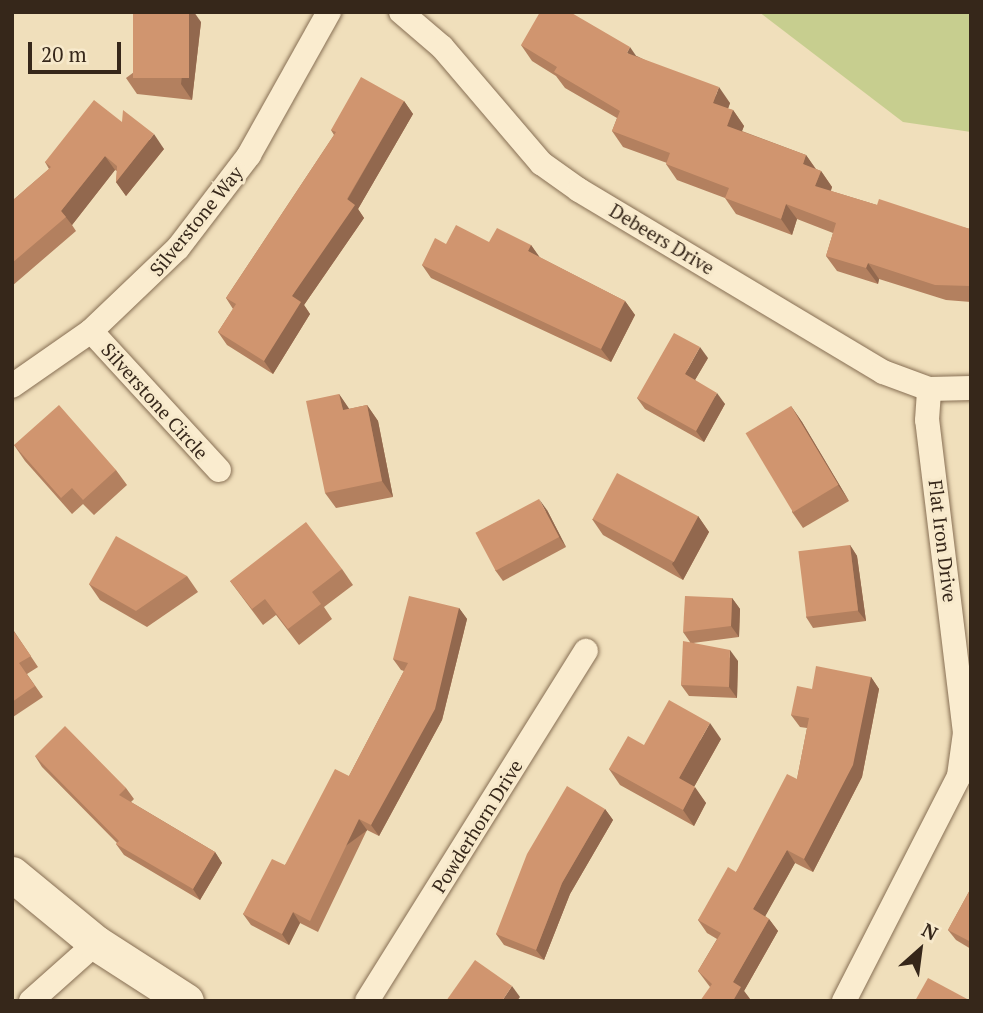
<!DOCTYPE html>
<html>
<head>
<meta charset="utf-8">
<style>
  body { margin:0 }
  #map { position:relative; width:983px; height:1013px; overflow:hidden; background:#f0dfbb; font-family:"PT Serif",serif }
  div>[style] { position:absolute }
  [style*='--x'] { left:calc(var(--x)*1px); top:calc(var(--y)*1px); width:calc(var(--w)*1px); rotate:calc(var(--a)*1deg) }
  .green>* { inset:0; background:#c7ce8f }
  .roads { filter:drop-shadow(0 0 2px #876f54) drop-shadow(0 0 2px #876f54) }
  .street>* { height:24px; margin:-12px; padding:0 12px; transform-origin:12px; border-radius:12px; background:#faeccf }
  .secondary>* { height:35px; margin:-17.5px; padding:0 17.5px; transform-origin:17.5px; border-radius:17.5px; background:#faeccf }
  .wall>* { inset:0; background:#b3805f }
  .shaded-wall>* { inset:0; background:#92684e; transform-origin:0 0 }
  .building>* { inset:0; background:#d0956f; transform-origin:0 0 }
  span { translate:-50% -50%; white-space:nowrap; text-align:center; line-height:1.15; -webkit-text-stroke:6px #f7e9cb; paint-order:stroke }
  .street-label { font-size:19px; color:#36271a }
  .frame { position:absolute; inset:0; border:14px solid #36271a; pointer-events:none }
  .north { position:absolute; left:885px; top:915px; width:70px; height:70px; -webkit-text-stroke:5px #f7e9cb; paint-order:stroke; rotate:28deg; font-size:19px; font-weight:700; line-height:28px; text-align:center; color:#36271a }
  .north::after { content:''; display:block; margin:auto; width:24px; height:32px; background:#36271a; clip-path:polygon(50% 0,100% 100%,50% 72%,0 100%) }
  .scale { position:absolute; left:28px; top:42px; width:93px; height:32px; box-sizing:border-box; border:4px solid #36271a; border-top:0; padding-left:9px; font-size:21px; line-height:24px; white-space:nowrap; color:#36271a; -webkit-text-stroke:5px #f7e9cb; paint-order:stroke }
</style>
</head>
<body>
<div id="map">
  <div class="green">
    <div style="clip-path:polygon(759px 12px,971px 12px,971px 132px,903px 122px)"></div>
  </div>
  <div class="roads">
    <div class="street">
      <div style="--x:401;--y:12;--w:54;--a:40.5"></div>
      <div style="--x:442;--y:47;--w:153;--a:49.5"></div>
      <div style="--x:541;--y:163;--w:47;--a:35.4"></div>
      <div style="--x:579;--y:190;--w:354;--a:30.9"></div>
      <div style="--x:883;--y:372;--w:49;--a:20.3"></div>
      <div style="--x:929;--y:389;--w:42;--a:-1.4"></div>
      <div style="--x:91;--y:331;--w:189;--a:47.4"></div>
      <div style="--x:12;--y:386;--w:96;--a:-34.8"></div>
      <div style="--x:91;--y:331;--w:120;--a:-43.7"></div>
      <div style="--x:178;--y:248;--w:117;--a:-52.6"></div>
      <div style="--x:249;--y:155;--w:164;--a:-60.8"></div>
      <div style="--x:31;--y:1001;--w:87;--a:-41.7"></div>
      <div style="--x:367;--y:1001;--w:413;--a:-58"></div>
      <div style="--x:844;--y:1001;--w:253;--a:-62.9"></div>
      <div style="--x:959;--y:776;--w:43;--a:-82.1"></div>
      <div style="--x:965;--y:733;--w:315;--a:-96.9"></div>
      <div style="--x:927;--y:420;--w:31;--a:-86"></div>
    </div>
    <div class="secondary">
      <div style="--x:12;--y:874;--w:109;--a:39.4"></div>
      <div style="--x:96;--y:943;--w:107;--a:32.8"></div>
    </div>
  </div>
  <div class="wall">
    <div style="clip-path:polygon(201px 22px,192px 100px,137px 94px,126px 78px)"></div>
    <div style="clip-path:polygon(521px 45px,637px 56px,730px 103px,728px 109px,733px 110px,744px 126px,742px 131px,806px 155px,816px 169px,821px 171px,832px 187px,831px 191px,877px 205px,970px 229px,971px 220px,971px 302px,946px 300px,879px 279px,878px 284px,837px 271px,826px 256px,833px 233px,797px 219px,792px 235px,736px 214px,725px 198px,677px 180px,666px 164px,667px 163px,623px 147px,612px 131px,617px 118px,565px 88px,556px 76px,532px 61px)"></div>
    <div style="clip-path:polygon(404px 101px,413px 114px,358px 209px,364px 218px,304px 305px,310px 314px,273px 374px,227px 345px,218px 332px,233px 309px,226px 298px,334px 135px,331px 130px)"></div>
    <div style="clip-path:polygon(122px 122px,164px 149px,126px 196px,116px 182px,117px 171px,115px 170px,72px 225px,76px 231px,12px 286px,12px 201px,49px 169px,45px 162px)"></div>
    <div style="clip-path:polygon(489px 242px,531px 245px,539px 257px,625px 301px,635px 315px,611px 362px,431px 278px,422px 265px,446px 244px)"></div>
    <div style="clip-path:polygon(708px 358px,695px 380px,725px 404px,704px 442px,645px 409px,637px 398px)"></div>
    <div style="clip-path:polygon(339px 394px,349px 409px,367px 405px,378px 421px,393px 497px,336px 508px,325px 493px)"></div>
    <div style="clip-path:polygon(791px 406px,802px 422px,849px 501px,803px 528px,792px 512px)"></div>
    <div style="clip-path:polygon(14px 445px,116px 470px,127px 485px,94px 515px,83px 504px,72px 514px,25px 461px)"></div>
    <div style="clip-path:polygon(547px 510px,566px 547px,503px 581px,495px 570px)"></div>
    <div style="clip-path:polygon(698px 516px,709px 532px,683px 580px,603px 535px,592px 519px)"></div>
    <div style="clip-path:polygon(850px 545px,857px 556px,866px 621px,813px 628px,806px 617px)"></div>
    <div style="clip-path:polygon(342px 569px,353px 585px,324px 607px,332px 619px,299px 645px,276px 615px,263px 625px,230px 581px)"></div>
    <div style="clip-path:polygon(187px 576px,198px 592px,147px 627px,100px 600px,89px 584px)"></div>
    <div style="clip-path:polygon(732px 598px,740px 609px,739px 637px,693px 643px,738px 661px,737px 698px,689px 696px,681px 685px,690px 642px,683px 632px)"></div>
    <div style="clip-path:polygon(459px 608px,467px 619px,442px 720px,379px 836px,367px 830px,318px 932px,300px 923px,289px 945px,251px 925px,243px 914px,285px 865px,349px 776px,404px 671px,401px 670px,393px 659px)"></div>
    <div style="clip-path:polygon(12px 628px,38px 667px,27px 674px,43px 697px,13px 717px)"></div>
    <div style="clip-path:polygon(871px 677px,879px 689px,862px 777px,813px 872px,795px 863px,765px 916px,769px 919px,778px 931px,744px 991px,750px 999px,710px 987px,698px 971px,717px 939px,707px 933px,698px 920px,736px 872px,797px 779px,807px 728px,800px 727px,791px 715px,812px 689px)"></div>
    <div style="clip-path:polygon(721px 739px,694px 787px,706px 803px,694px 826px,620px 785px,609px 769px,644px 745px)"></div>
    <div style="clip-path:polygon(35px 756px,126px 788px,134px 799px,131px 802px,215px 852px,222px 863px,200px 900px,124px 855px,116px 844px,117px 843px,42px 767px)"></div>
    <div style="clip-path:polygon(605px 809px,613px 820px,570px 894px,544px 960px,504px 945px,496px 934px)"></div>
    <div style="clip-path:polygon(971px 888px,971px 949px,956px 940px,948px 930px)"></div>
  </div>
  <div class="shaded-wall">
    <div style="clip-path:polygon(189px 12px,194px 12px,201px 22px,192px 100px,181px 84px)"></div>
    <div style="clip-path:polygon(630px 47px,641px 63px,627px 53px)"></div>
    <div style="clip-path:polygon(719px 87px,730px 103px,724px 119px,713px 103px)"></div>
    <div style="clip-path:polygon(404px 101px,413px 114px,358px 209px,364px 218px,304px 305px,310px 314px,273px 374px,264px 361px,292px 296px)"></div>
    <div style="clip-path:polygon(733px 110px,744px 126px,738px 141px,727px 126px)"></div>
    <div style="clip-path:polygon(154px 134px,164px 149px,126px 196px,116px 182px)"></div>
    <div style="clip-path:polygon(806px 155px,817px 171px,803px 164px)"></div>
    <div style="clip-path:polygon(105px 156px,115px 170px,72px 225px,61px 211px)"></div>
    <div style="clip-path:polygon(821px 171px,832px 187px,826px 202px,815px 186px)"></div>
    <div style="clip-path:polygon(786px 204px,797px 219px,792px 235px,781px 219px)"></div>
    <div style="clip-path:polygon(531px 245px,541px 259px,528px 251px)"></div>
    <div style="clip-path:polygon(868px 263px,879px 279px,878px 284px,866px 268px)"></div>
    <div style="clip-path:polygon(625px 301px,635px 315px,611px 362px,601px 349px)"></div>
    <div style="clip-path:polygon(700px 347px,708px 358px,692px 385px,685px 374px)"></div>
    <div style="clip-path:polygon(717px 393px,725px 404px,704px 442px,696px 431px)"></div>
    <div style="clip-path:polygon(339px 394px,350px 410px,343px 410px)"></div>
    <div style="clip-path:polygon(367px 405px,378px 421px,393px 497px,382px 481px)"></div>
    <div style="clip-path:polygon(791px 406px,802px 422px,849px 501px,838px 485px)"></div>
    <div style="clip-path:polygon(539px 499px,547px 510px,566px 547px,559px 537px)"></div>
    <div style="clip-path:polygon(698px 516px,709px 532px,683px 580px,672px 564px)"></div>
    <div style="clip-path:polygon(850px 545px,857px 556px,866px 621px,858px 611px)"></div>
    <div style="clip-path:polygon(732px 598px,740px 609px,739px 637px,731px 626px)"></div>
    <div style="clip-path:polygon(459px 608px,467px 619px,442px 720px,379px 836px,371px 825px)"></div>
    <div style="clip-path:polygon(730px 650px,738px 661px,737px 698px,729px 687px)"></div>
    <div style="clip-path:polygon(871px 677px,879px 689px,862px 777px,813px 872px,804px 859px)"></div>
    <div style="clip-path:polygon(710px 723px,721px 739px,690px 794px,679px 778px)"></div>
    <div style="clip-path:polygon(695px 787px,706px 803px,694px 826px,683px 810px)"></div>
    <div style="clip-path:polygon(605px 809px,613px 820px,570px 894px,544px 960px,536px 950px,562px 883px)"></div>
    <div style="left:359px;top:819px;width:14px;height:113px;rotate:54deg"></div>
    <div style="clip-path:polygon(787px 850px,795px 863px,762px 922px,753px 909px)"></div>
    <div style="clip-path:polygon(215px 852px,222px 863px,200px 900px,193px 889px)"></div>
    <div style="clip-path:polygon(293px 912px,300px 923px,289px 945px,282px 934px)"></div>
    <div style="clip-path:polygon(769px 919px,778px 931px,744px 991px,750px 999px,749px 1001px,733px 1001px,733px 982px)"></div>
    <div style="clip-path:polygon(512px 986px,520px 997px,517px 1001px,502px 1001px)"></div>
  </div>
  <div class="building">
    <div style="left:133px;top:12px;width:56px;height:66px"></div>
    <div style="clip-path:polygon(540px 12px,570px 12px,630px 47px,627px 53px,719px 87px,713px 103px,733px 110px,727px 126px,806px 155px,803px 164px,821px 171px,815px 186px,877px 205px,879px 199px,970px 229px,971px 220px,971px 286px,935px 285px,868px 263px,866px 268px,826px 256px,836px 223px,786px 204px,781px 219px,725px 198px,729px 188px,666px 164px,670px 153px,612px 131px,620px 111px,554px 72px,557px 67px,521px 45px)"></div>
    <div style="clip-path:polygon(361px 77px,404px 101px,347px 199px,355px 205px,292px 296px,301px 302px,264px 361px,218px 332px,236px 304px,226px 298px,336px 132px,331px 130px)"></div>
    <div style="clip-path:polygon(94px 100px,122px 122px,123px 110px,154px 134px,116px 182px,117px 166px,105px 156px,61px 211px,66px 217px,12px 263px,12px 201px,51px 167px,45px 162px)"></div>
    <div style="clip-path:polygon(456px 225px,489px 242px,497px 228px,531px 245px,528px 251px,625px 301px,601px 349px,422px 265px,435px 238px,446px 244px)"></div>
    <div style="clip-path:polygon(674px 333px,700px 347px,685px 374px,717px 393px,696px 431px,637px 398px)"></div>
    <div style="clip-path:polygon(339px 394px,343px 410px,367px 405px,382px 481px,325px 493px,306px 401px)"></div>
    <div style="clip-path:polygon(59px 405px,116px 470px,83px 500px,72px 488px,61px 498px,14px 445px)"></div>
    <div style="left:791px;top:406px;width:92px;height:53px;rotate:59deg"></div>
    <div style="left:617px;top:473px;width:92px;height:52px;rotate:28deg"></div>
    <div style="left:539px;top:499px;width:43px;height:72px;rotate:62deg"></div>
    <div style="clip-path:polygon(306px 522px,342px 569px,312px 592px,321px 604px,288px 629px,265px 599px,252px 609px,230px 581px)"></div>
    <div style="clip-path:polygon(116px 536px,187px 576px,136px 611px,89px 584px)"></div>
    <div style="left:850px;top:545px;width:66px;height:52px;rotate:83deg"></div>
    <div style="clip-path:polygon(409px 596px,459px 608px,435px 709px,371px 825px,359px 819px,310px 921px,293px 912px,282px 934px,243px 914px,272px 859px,285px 865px,335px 769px,349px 776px,408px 663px,393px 659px)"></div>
    <div style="clip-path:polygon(685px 596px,732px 598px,731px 626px,683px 632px)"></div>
    <div style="clip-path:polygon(12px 629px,31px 656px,19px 663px,35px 686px,12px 702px)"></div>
    <div style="clip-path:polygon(683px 641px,730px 650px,729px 687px,681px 685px)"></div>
    <div style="clip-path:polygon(816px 666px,871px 677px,853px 765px,804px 859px,787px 850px,753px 909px,769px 919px,733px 982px,741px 987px,733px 1001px,700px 1001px,712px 984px,698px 971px,721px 933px,698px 920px,728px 867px,736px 872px,787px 774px,797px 779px,809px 718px,791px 715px,797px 686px,812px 689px)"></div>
    <div style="clip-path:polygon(669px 700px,710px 723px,679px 778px,695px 787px,683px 810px,609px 769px,628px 736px,644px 745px)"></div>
    <div style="clip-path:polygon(65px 726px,126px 788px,119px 795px,215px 852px,193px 889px,116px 844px,119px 841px,35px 756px)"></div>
    <div style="clip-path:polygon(567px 786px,605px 809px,562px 883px,536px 950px,496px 934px,527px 854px)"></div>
    <div style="clip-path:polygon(971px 888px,971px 942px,948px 930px)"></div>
    <div style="clip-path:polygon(475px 960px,512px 986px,502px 1001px,446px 1001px)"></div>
    <div style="clip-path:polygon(928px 978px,969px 1000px,968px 1001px,915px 1001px)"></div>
  </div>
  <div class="street-label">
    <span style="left:196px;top:221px;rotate:-51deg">Silverstone Way</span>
    <span style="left:662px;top:239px;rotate:31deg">Debeers Drive</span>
    <span style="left:155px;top:401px;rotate:48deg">Silverstone Circle</span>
    <span style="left:943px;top:541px;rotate:83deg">Flat Iron Drive</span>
    <span style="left:477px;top:826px;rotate:-58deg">Powderhorn Drive</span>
  </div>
  <div class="frame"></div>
  <div class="north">N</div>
  <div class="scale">20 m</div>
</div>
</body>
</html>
